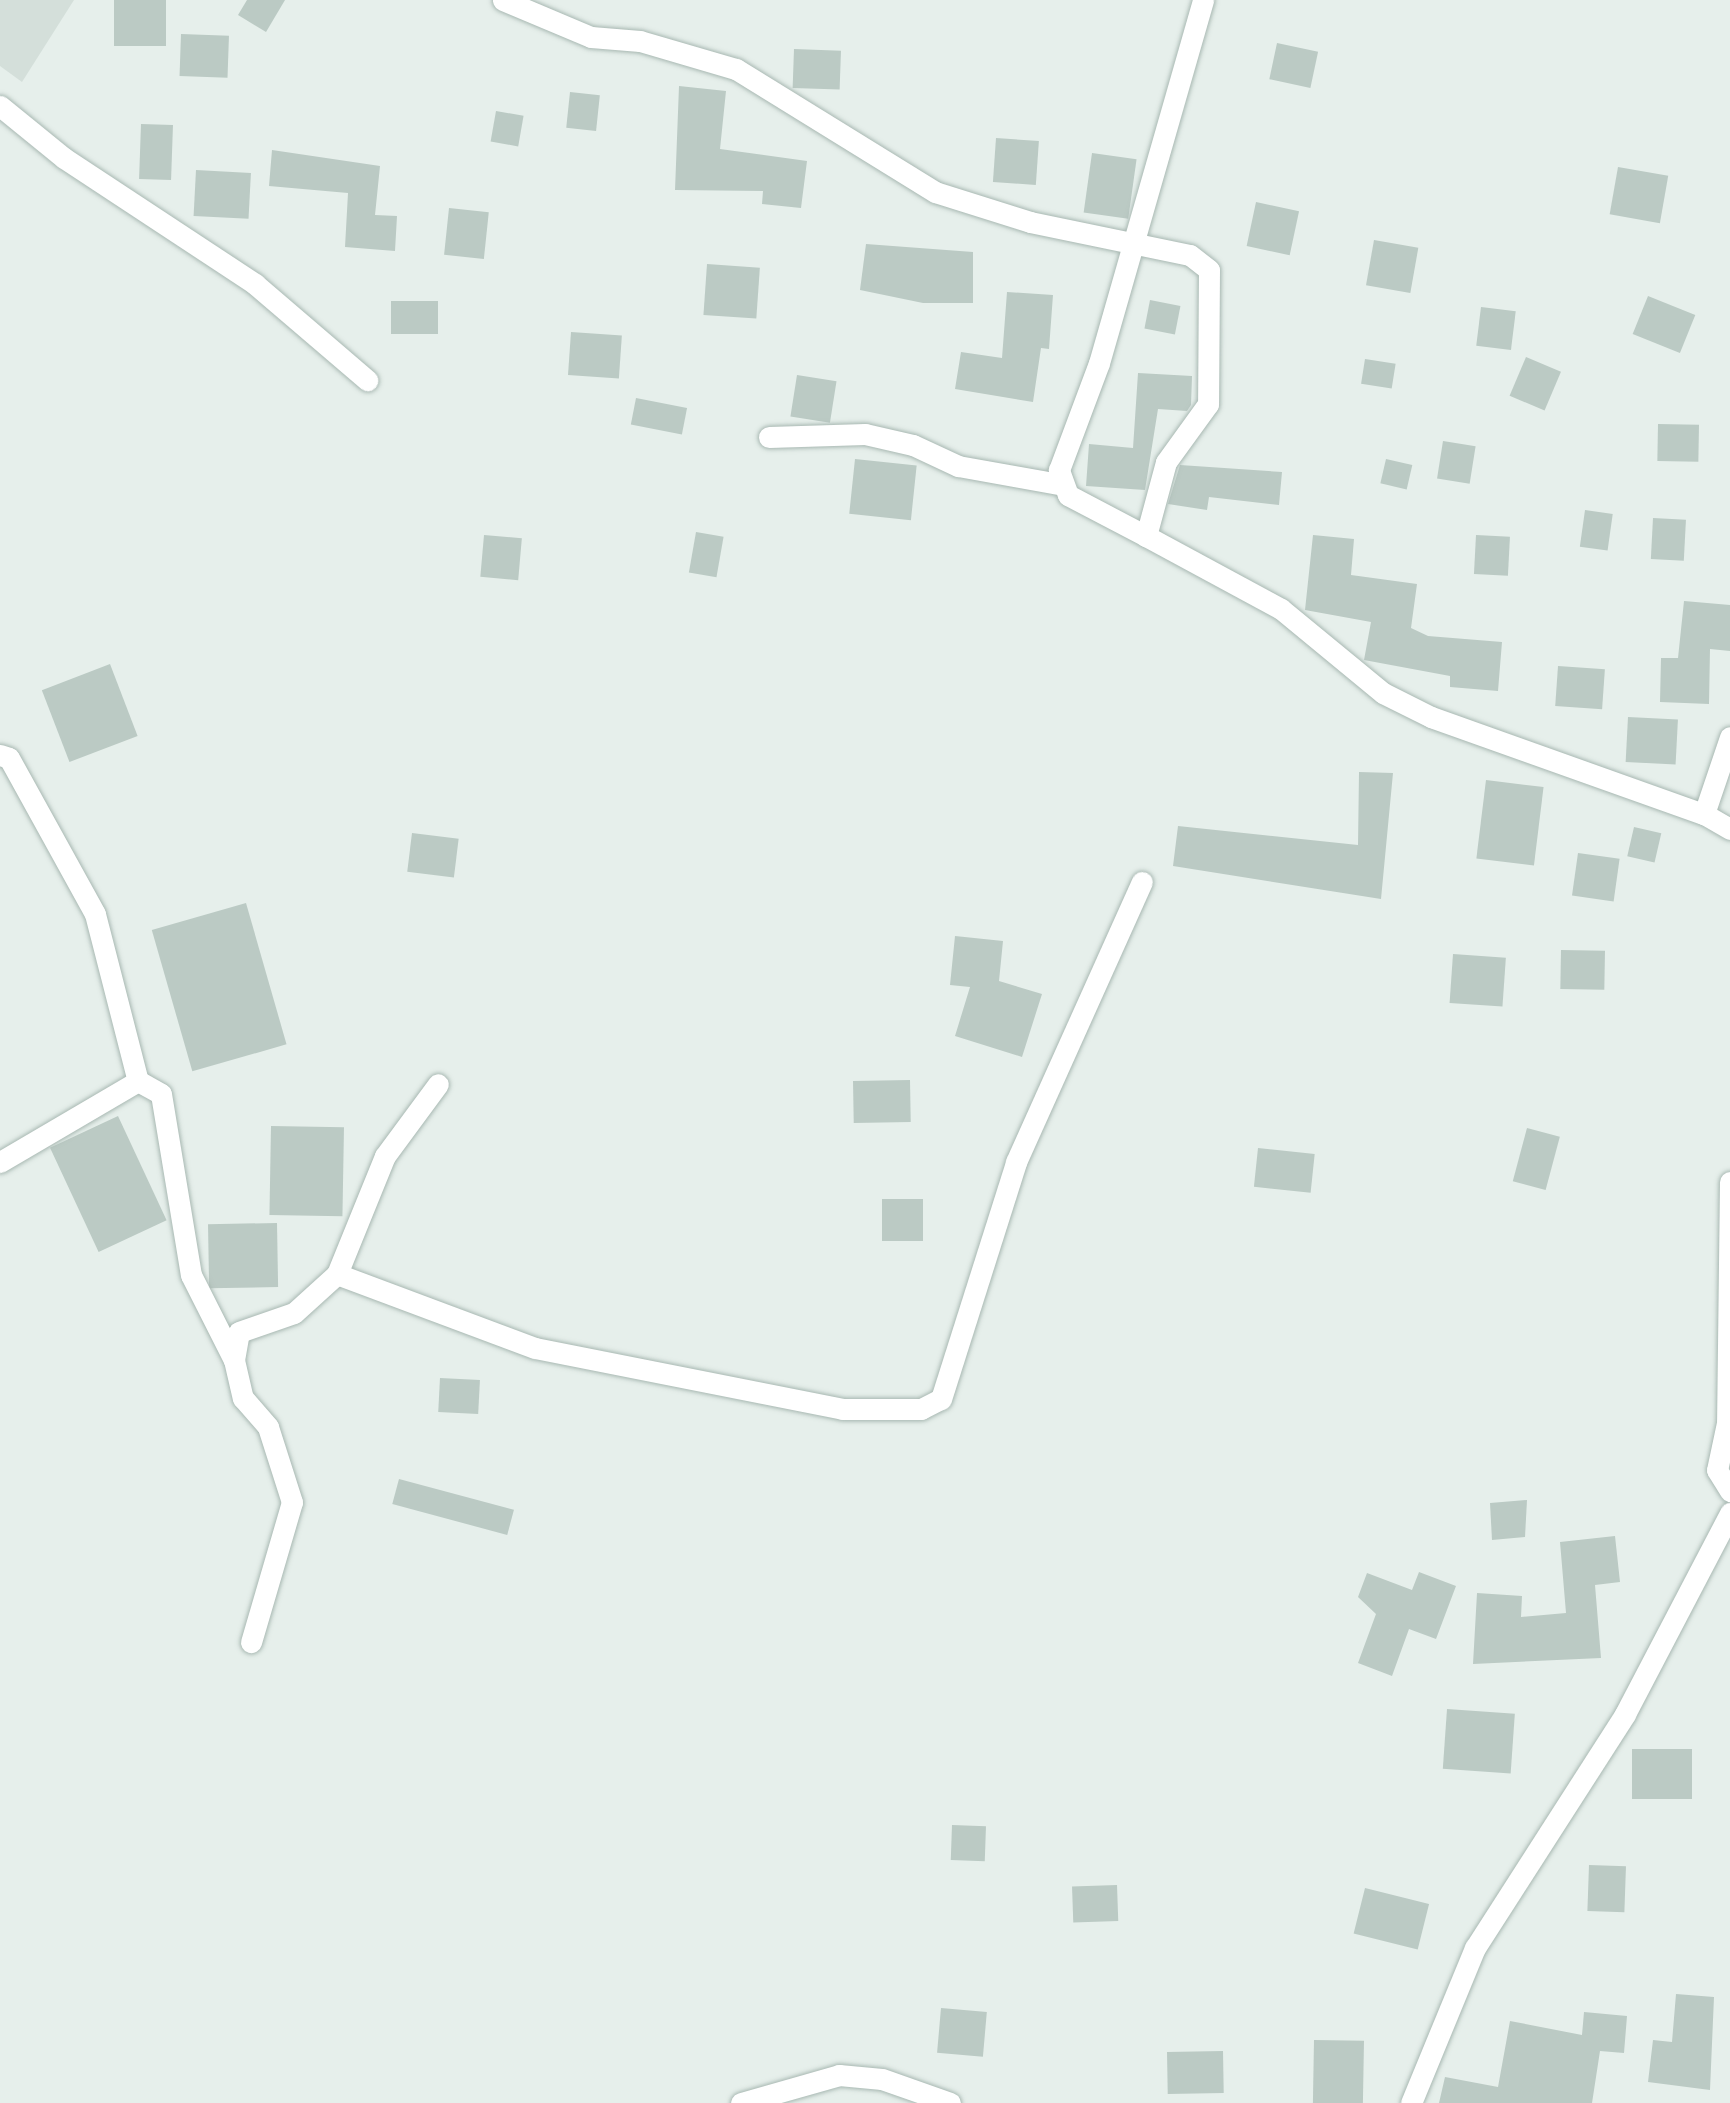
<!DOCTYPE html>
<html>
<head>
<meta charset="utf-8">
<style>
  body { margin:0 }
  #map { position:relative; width:1730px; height:2103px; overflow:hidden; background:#e6efeb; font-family:"Archivo Narrow",sans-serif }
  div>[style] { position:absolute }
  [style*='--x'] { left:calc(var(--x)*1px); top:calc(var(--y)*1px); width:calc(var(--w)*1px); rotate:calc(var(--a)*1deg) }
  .built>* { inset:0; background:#d4dfda }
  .building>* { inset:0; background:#bbcac4; transform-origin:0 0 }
  .roads { filter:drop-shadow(0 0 2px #a8b8b2) drop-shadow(0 0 2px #a8b8b2) }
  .street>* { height:21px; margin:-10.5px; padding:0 10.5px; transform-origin:10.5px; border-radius:10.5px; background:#fff }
  .secondary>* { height:21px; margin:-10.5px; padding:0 10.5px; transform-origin:10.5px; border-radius:10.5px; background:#fff }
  span { translate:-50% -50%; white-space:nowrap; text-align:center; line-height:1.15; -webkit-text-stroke:5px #f7fbf9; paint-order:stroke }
</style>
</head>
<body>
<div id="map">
  <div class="built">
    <div style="clip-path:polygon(0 0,74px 0,22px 82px,0 66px)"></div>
  </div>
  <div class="building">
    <div style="left:114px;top:0;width:52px;height:46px"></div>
    <div style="clip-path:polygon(247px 0,285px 0,266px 32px,238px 15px)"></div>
    <div style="left:181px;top:34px;width:48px;height:42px;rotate:2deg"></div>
    <div style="left:1277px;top:43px;width:42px;height:37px;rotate:12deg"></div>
    <div style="left:794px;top:49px;width:47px;height:39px;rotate:2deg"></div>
    <div style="clip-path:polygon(679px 86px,726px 91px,720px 149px,807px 161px,801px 208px,762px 204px,763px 191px,675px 190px)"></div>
    <div style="left:570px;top:92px;width:30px;height:36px;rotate:6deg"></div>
    <div style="left:496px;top:111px;width:28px;height:31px;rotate:10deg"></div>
    <div style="left:141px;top:124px;width:32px;height:55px;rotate:2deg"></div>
    <div style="left:996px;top:138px;width:43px;height:44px;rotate:4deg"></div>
    <div style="clip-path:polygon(272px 150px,380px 166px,375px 215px,397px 216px,395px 251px,345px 247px,348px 193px,269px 186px)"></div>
    <div style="left:1092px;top:153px;width:45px;height:60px;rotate:8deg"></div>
    <div style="left:1618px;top:167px;width:51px;height:48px;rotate:10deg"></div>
    <div style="left:196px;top:170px;width:55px;height:46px;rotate:3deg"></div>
    <div style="left:1256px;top:202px;width:44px;height:45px;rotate:12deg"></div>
    <div style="left:449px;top:208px;width:40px;height:47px;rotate:6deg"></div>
    <div style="left:1374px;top:240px;width:45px;height:46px;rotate:10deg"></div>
    <div style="clip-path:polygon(866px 244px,973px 252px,973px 303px,923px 303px,860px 290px)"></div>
    <div style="left:707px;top:264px;width:53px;height:51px;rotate:4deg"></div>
    <div style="clip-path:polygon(1007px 292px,1053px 295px,1049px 349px,1041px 348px,1033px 402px,955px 389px,961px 352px,1002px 358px)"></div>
    <div style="left:1648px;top:296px;width:51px;height:41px;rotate:22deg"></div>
    <div style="left:1150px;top:300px;width:31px;height:29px;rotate:11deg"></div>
    <div style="left:438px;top:301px;width:33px;height:47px;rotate:90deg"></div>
    <div style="left:1481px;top:307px;width:35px;height:39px;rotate:7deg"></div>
    <div style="left:571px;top:332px;width:51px;height:43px;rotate:4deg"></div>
    <div style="left:1526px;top:357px;width:38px;height:42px;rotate:23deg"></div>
    <div style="left:1365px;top:359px;width:31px;height:25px;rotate:9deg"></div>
    <div style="clip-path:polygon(1138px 373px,1192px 376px,1191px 405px,1187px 411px,1158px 409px,1145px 490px,1086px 486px,1089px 444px,1133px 448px)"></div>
    <div style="left:797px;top:375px;width:40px;height:42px;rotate:9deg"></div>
    <div style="left:636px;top:398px;width:52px;height:27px;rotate:11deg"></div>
    <div style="left:1658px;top:424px;width:41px;height:37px;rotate:1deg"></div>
    <div style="left:1443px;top:441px;width:33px;height:38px;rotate:9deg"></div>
    <div style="left:855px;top:459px;width:62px;height:55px;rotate:6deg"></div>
    <div style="left:1386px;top:459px;width:27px;height:25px;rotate:13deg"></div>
    <div style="clip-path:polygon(1180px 465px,1282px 472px,1279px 505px,1209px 497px,1207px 510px,1168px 504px)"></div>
    <div style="left:1585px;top:510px;width:28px;height:37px;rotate:8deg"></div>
    <div style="left:1653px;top:518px;width:33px;height:41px;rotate:3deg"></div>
    <div style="left:696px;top:532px;width:28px;height:41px;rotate:10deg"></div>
    <div style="left:484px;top:535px;width:38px;height:42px;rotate:5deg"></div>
    <div style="clip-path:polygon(1313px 535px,1354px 539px,1351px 575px,1417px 584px,1411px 628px,1428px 636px,1502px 642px,1498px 691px,1450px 687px,1450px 676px,1364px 660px,1371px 622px,1305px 610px)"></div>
    <div style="left:1476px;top:535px;width:34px;height:39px;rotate:3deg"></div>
    <div style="clip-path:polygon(1684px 601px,1730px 605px,1730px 651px,1710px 649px,1709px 704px,1660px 702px,1661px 658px,1678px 658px)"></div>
    <div style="left:110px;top:664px;width:77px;height:73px;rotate:69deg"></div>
    <div style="left:1558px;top:666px;width:47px;height:40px;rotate:4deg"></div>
    <div style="left:1628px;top:717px;width:50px;height:45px;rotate:3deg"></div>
    <div style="clip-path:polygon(1359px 772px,1393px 773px,1381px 899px,1173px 866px,1178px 826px,1358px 845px)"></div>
    <div style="left:1486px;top:780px;width:58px;height:79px;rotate:7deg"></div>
    <div style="left:1634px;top:827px;width:28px;height:30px;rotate:13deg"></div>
    <div style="left:412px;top:833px;width:47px;height:39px;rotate:7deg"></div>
    <div style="left:1578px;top:853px;width:42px;height:43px;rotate:8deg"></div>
    <div style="left:246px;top:903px;width:147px;height:98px;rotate:74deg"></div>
    <div style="clip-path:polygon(955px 936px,1003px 941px,999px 981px,1042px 994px,1022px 1057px,955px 1036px,970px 987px,950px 985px)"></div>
    <div style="left:1561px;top:950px;width:44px;height:39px;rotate:1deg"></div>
    <div style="left:1453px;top:954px;width:53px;height:49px;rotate:4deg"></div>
    <div style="left:910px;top:1080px;width:42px;height:57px;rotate:89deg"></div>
    <div style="left:118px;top:1116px;width:115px;height:75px;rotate:65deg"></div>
    <div style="left:271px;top:1126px;width:73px;height:89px;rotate:1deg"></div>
    <div style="left:1527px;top:1128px;width:34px;height:55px;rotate:15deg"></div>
    <div style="left:1258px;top:1148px;width:57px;height:39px;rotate:6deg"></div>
    <div style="left:882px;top:1199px;width:41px;height:42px"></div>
    <div style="left:277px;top:1223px;width:64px;height:69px;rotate:89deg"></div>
    <div style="left:440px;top:1378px;width:40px;height:34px;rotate:3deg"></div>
    <div style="left:399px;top:1479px;width:119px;height:26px;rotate:15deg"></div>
    <div style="clip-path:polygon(1527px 1500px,1525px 1537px,1492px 1540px,1490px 1503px)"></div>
    <div style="clip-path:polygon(1615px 1536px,1620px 1582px,1595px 1585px,1601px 1658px,1473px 1664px,1477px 1593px,1522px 1596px,1521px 1617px,1566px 1613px,1560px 1542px)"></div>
    <div style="clip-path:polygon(1419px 1572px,1456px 1586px,1436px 1639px,1409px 1629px,1392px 1676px,1358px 1663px,1376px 1614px,1358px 1597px,1367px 1573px,1412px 1590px)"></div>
    <div style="left:1447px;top:1709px;width:68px;height:60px;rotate:4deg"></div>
    <div style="left:1632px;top:1749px;width:60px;height:50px"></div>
    <div style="left:952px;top:1825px;width:34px;height:35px;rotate:2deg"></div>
    <div style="left:1589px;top:1865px;width:37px;height:46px;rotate:2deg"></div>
    <div style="left:1117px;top:1885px;width:36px;height:45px;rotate:88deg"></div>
    <div style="left:1365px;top:1888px;width:66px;height:47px;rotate:14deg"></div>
    <div style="clip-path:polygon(1676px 1994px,1714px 1997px,1710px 2090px,1648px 2082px,1653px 2040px,1672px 2042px)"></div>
    <div style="left:941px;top:2008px;width:46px;height:45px;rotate:5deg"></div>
    <div style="clip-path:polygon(1584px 2012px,1627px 2016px,1624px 2053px,1600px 2051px,1592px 2103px,1439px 2103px,1445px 2077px,1498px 2087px,1510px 2021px,1582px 2035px)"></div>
    <div style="left:1314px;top:2040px;width:50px;height:63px;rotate:1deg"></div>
    <div style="left:1223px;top:2051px;width:42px;height:56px;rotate:89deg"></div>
  </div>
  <div class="roads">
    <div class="street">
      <div style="--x:503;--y:0;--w:95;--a:22.8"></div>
      <div style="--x:591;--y:37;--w:49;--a:4.7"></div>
      <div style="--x:640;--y:41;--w:100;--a:16.3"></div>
      <div style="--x:736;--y:69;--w:234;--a:31.7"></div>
      <div style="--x:935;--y:192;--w:100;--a:17.5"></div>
      <div style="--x:1030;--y:222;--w:163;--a:11.7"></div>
      <div style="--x:1190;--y:255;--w:24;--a:38"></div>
      <div style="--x:1209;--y:270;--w:134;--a:90.4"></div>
      <div style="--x:1208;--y:404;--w:72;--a:125.9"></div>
      <div style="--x:1166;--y:462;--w:77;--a:105.1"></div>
      <div style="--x:1146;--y:536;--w:153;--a:28.4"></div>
      <div style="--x:1281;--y:609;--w:132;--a:39.5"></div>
      <div style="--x:1383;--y:693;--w:54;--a:26.6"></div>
      <div style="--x:1431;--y:717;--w:290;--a:19.6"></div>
      <div style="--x:1704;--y:814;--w:30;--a:30"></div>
      <div style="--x:0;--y:106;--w:82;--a:39.1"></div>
      <div style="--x:64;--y:158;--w:229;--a:33.4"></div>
      <div style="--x:255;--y:284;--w:148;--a:40.6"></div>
      <div style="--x:769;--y:437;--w:96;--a:-1.8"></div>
      <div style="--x:865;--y:434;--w:49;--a:12.9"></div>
      <div style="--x:913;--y:445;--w:50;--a:25"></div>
      <div style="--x:958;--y:466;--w:103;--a:10.1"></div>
      <div style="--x:1146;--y:536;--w:88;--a:-152.3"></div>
      <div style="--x:1068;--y:495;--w:27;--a:-110"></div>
      <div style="--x:1059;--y:470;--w:114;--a:-69.5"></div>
      <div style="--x:1099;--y:363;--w:378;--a:-74"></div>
      <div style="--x:0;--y:755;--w:9;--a:18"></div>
      <div style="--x:9;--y:758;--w:178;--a:61.1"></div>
      <div style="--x:95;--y:914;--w:172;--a:75.6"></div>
      <div style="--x:138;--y:1081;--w:26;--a:29"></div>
      <div style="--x:161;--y:1094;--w:183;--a:80.6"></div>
      <div style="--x:191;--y:1275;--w:95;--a:63.2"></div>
      <div style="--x:234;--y:1360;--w:28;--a:-80"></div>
      <div style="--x:239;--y:1332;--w:58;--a:-19.1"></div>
      <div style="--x:294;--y:1313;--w:58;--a:-42.2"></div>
      <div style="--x:337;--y:1274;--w:127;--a:-67.9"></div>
      <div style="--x:385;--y:1156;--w:89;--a:-53.6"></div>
      <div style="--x:1704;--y:814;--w:81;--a:-71.3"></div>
      <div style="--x:0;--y:1162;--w:160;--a:-30.4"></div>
      <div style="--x:337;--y:1274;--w:211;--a:20.5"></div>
      <div style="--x:535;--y:1348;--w:313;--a:11.2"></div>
      <div style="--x:842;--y:1409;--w:79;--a:0"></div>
      <div style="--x:921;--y:1409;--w:22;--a:-27"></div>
      <div style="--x:941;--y:1399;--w:249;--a:-72.4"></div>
      <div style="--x:1016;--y:1162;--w:307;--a:-65.8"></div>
      <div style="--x:234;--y:1360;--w:39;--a:77"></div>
      <div style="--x:243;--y:1398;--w:38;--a:49"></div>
      <div style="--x:268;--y:1427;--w:79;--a:72.3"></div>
      <div style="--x:292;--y:1502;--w:146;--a:106.3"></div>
      <div style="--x:741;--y:2103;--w:102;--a:-15.9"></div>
      <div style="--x:839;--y:2075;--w:43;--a:5.3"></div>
      <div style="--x:882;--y:2079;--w:72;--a:19.4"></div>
    </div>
    <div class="secondary">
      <div style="--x:1730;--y:1182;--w:241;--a:90.7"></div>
      <div style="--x:1727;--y:1423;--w:48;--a:102"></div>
      <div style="--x:1717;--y:1470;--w:25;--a:58"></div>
      <div style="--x:1411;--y:2103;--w:168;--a:-67.6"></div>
      <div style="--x:1475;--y:1948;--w:278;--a:-57.3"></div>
      <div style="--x:1625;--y:1714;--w:227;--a:-62.4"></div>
    </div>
  </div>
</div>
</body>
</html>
